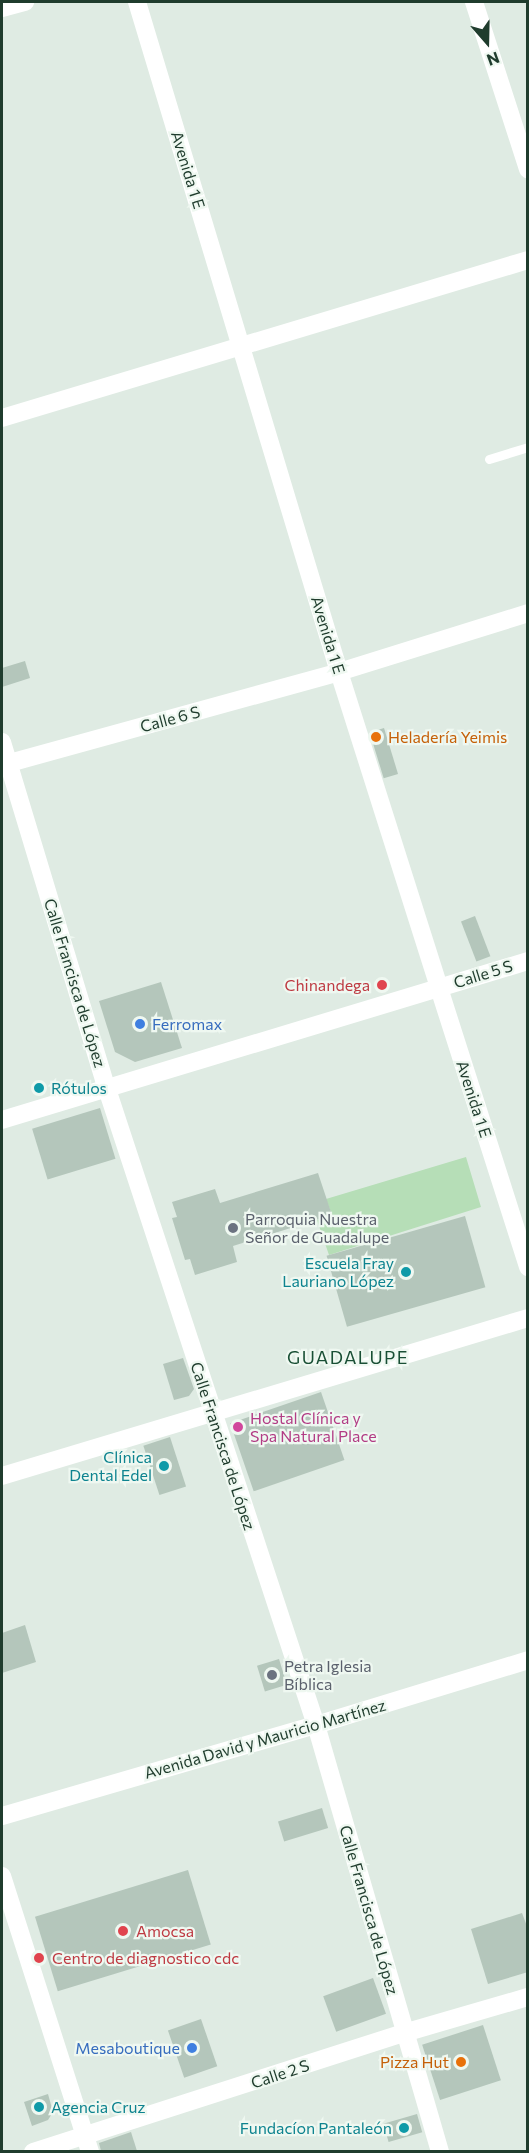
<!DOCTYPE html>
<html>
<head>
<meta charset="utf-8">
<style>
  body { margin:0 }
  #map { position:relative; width:529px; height:2153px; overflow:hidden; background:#dfebe3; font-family:Commissioner,sans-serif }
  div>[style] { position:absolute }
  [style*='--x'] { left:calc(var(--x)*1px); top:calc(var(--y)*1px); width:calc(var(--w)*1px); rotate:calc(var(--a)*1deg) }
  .green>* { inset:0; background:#b6deb7 }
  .building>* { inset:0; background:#b4c6bb; transform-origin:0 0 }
  .service>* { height:9px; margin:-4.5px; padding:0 4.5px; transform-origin:4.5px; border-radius:4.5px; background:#fff }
  .minor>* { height:18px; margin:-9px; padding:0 9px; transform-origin:9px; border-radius:9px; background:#fff }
  .tertiary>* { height:18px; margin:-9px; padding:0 9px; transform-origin:9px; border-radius:9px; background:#fff }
  .dots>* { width:16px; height:16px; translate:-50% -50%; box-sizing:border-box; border:3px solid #eff8f1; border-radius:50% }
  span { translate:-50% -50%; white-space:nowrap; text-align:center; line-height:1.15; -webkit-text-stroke:4.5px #eff8f1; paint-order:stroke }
  .street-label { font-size:16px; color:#1f3c2d }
  .food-label { font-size:16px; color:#c56008 }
  .left { translate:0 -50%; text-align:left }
  .right { translate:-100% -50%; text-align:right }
  .health-label { font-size:16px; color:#be3a42 }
  .shop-label { font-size:16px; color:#366cbe }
  .culture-label { font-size:16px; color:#0d838f }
  .worship-label { font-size:16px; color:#5b616d }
  .hotel-label { font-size:16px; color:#b23c85 }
  .neighbourhood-label { font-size:18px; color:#194f35; letter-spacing:1.5px }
  .frame { position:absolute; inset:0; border:3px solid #1f3c2d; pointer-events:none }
  .north { position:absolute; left:457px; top:12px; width:60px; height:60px; -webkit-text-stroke:4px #eff8f1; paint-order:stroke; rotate:160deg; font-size:16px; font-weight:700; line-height:24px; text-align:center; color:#1f3c2d }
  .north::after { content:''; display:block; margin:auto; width:21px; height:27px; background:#1f3c2d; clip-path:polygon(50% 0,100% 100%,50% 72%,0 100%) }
</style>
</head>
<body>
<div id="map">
  <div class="green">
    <div style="clip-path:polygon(466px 1157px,481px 1207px,329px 1255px,317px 1220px,332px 1215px,326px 1199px)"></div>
  </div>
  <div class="building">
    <div style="clip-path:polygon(25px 661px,30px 678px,2px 687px,2px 668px)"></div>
    <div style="left:384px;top:728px;width:48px;height:15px;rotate:73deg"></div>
    <div style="left:475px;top:916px;width:43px;height:15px;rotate:69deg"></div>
    <div style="clip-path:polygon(161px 982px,182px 1048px,135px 1062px,115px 1052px,99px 1001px)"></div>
    <div style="left:100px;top:1108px;width:53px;height:71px;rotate:73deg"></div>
    <div style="clip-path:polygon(318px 1173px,332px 1215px,233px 1246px,237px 1262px,195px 1275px,190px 1259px,185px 1260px,172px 1218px,177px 1217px,172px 1202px,215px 1189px,220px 1203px)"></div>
    <div style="left:465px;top:1216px;width:74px;height:144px;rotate:74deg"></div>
    <div style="clip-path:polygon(183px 1358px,194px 1389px,189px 1396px,174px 1400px,163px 1364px)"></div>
    <div style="left:321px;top:1392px;width:72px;height:96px;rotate:71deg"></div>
    <div style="left:170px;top:1437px;width:52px;height:28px;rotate:72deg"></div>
    <div style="clip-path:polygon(25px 1625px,36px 1662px,2px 1673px,2px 1633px)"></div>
    <div style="left:279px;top:1659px;width:27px;height:23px;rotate:73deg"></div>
    <div style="left:322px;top:1808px;width:21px;height:46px;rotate:73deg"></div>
    <div style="left:188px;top:1870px;width:78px;height:160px;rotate:73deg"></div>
    <div style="clip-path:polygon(522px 1913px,528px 1929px,528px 1972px,488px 1984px,471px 1929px)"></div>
    <div style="left:373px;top:1978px;width:38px;height:53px;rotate:70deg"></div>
    <div style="left:201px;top:2019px;width:50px;height:35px;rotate:71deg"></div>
    <div style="left:483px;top:2025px;width:58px;height:64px;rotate:72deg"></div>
    <div style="clip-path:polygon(48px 2094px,53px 2112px,48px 2120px,32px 2126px,24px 2102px)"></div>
    <div style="left:417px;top:2114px;width:19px;height:35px;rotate:74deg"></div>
    <div style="clip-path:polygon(131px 2132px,137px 2151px,101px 2151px,99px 2143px)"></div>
  </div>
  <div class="service">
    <div style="--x:489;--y:459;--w:41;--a:-17.1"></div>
  </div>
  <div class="minor">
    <div style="--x:137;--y:2;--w:700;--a:73.22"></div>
    <div style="--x:339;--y:672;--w:331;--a:72.4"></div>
    <div style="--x:474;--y:2;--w:176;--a:72.1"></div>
    <div style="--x:2;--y:8;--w:24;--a:-15"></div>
    <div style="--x:2;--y:418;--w:549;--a:-16.72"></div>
    <div style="--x:2;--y:742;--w:363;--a:73.2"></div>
    <div style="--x:2;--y:765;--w:350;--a:-15.4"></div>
    <div style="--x:339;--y:672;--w:198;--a:-17.3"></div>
    <div style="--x:2;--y:1816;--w:327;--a:-16.2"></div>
    <div style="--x:316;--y:1725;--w:222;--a:-17"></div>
    <div style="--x:2;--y:1876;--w:290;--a:72.3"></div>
    <div style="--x:33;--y:2152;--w:390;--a:-17.8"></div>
    <div style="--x:404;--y:2033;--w:129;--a:-16.2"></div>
  </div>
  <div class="tertiary">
    <div style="--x:439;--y:988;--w:293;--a:72.3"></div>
    <div style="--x:107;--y:1089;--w:669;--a:71.81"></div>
    <div style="--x:316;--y:1725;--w:445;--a:73.8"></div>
    <div style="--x:2;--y:1120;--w:550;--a:-16.82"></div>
    <div style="--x:2;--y:1476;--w:549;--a:-16.72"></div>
  </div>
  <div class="dots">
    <div style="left:376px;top:737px;background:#e8710a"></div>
    <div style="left:382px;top:985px;background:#e0444e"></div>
    <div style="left:140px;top:1024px;background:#3f7fe0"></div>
    <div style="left:39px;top:1088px;background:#0f9aa8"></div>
    <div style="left:233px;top:1228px;background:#6b7280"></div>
    <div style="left:406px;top:1272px;background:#0f9aa8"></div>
    <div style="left:238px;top:1427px;background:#d1479c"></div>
    <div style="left:164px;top:1466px;background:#0f9aa8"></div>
    <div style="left:272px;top:1675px;background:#6b7280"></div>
    <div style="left:123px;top:1931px;background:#e0444e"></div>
    <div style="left:39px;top:1958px;background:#e0444e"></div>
    <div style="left:192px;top:2048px;background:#3f7fe0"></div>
    <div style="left:461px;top:2062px;background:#e8710a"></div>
    <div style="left:39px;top:2107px;background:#0f9aa8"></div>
    <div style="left:404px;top:2128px;background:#0f9aa8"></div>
  </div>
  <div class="street-label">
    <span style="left:188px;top:170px;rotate:73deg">Avenida 1 E</span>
    <span style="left:328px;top:635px;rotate:73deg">Avenida 1 E</span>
    <span style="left:170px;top:719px;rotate:-15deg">Calle 6 S</span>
    <span style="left:483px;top:974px;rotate:-17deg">Calle 5 S</span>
    <span style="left:75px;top:983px;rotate:73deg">Calle Francisca de López</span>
    <span style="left:474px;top:1099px;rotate:72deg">Avenida 1 E</span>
    <span style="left:223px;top:1446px;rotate:72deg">Calle Francisca de López</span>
    <span style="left:265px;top:1739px;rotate:-16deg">Avenida David y Mauricio Martínez</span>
    <span style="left:369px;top:1910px;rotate:74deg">Calle Francisca de López</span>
    <span style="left:280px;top:2074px;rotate:-18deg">Calle 2 S</span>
  </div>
  <div class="food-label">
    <span class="left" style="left:388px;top:737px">Heladería Yeimis</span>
    <span class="right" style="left:449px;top:2062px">Pizza Hut</span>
  </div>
  <div class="health-label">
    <span class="right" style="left:370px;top:985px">Chinandega</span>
    <span class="left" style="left:136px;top:1931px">Amocsa</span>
    <span class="left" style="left:52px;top:1958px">Centro de diagnostico cdc</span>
  </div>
  <div class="shop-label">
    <span class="left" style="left:152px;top:1024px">Ferromax</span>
    <span class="right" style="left:180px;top:2048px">Mesaboutique</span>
  </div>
  <div class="culture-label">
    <span class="left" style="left:51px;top:1088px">Rótulos</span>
    <span class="right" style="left:394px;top:1272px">Escuela Fray<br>Lauriano López</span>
    <span class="right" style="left:152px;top:1466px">Clínica<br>Dental Edel</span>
    <span class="left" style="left:51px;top:2107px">Agencia Cruz</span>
    <span class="right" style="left:392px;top:2128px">Fundacíon Pantaleón</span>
  </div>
  <div class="worship-label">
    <span class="left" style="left:245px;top:1228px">Parroquia Nuestra<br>Señor de Guadalupe</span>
    <span class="left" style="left:284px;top:1675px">Petra Iglesia<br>Bíblica</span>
  </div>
  <div class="hotel-label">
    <span class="left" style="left:250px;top:1427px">Hostal Clínica y<br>Spa Natural Place</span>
  </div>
  <div class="neighbourhood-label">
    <span style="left:348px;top:1357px">GUADALUPE</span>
  </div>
  <div class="frame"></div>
  <div class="north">N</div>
</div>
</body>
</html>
